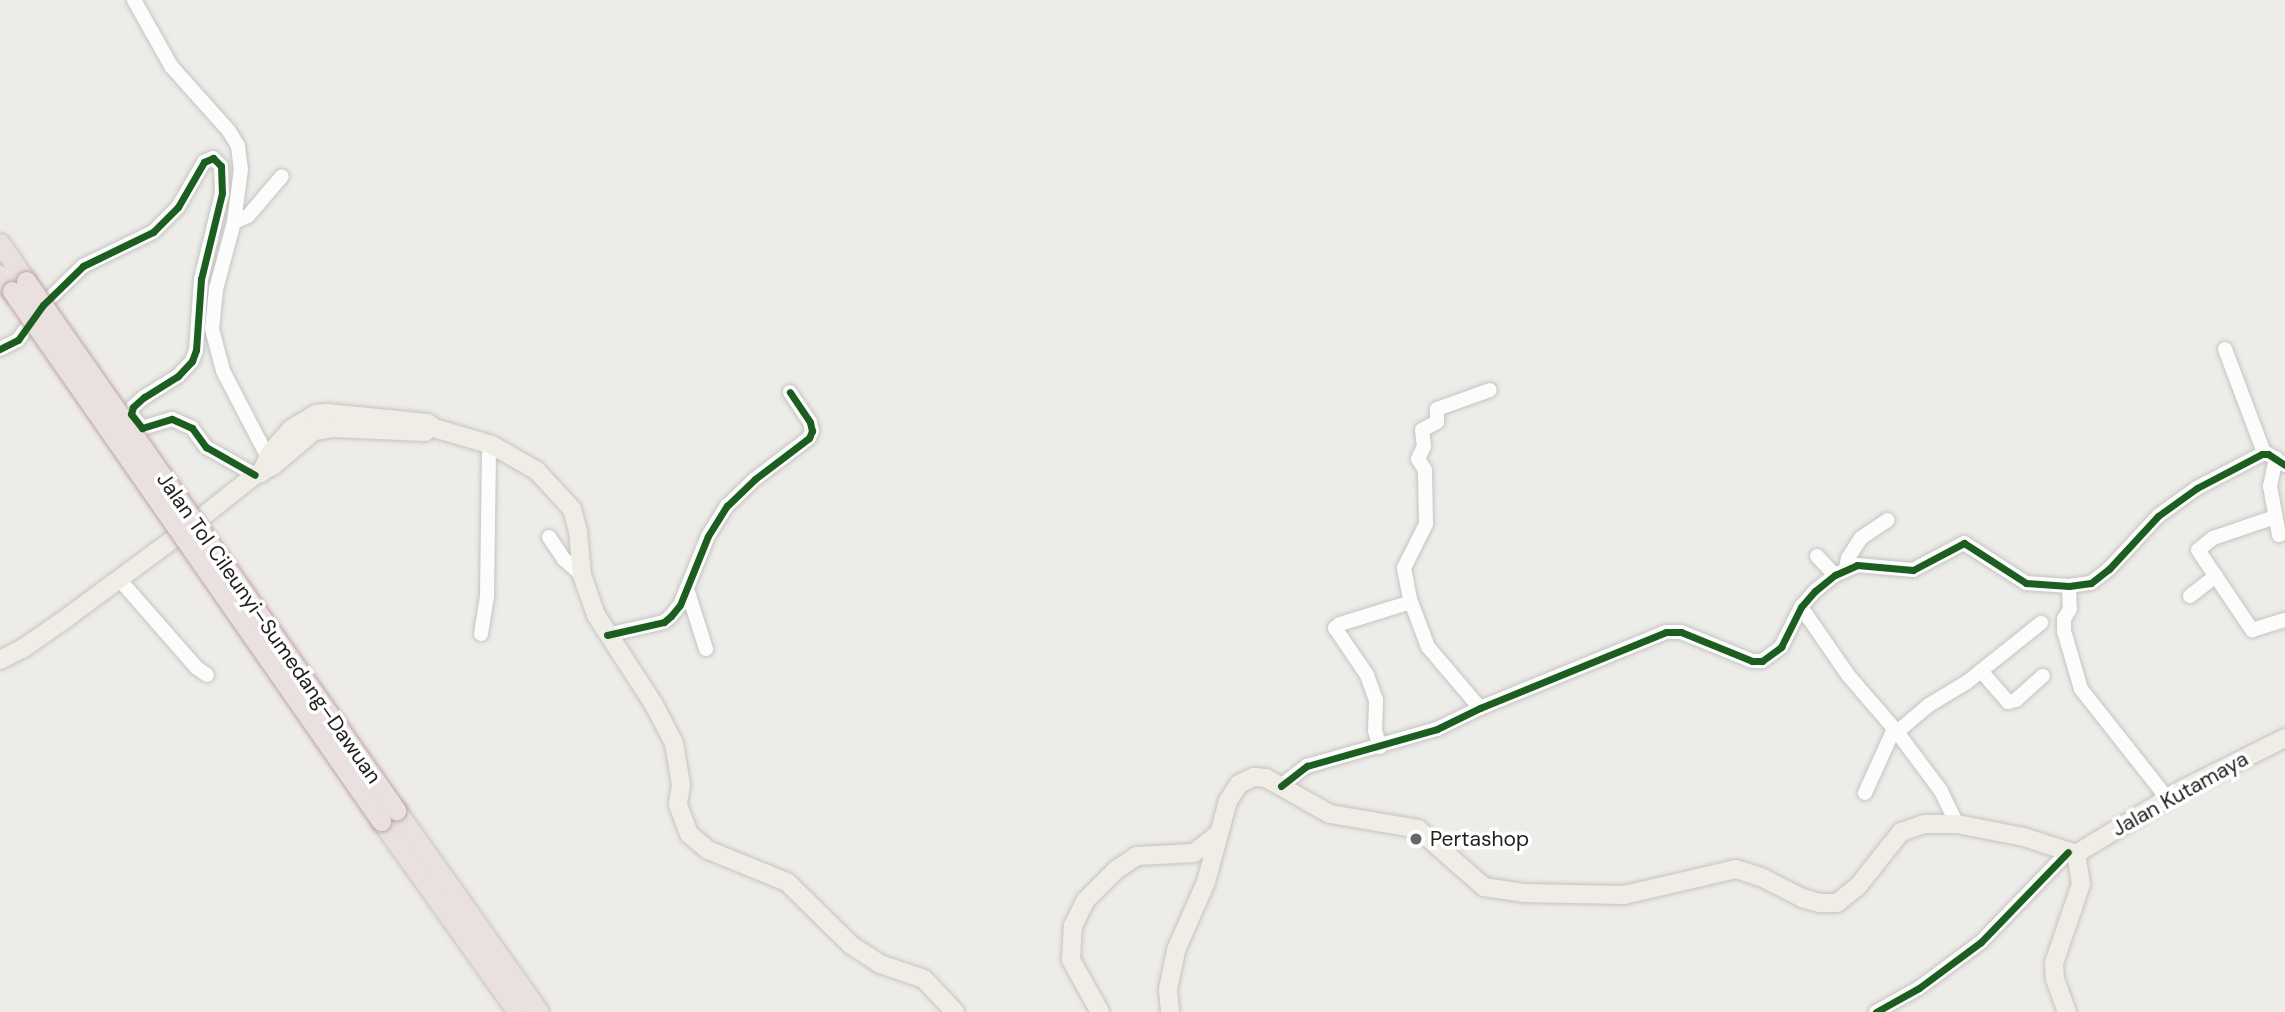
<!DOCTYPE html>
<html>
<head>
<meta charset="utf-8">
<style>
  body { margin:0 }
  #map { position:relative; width:2285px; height:1012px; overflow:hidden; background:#edece8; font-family:"DM Sans",sans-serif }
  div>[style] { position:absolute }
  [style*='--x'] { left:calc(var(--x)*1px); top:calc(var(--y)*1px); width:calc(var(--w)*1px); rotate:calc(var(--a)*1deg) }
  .roads { filter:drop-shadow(0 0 2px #c4c4c2) drop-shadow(0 0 2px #c4c4c2) }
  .minor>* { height:14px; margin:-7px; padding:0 7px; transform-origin:7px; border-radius:7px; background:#fcfcfc }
  .major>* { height:18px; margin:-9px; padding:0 9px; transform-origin:9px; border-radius:9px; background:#f0ede6 }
  .highway>* { height:19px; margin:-9.5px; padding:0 9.5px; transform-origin:9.5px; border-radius:9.5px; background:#eae0e0 }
  .bridges { filter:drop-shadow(0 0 2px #bfa2a7) drop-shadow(0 0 2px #bfa2a7) }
  .highway-bridge>* { height:19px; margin:-9.5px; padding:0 9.5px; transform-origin:9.5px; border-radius:9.5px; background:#eae0e0 }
  .cycleway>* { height:7px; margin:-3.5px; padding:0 3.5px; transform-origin:3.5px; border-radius:3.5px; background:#1b5e20 }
  .dots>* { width:19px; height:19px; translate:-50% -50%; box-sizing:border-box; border:4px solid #fff; border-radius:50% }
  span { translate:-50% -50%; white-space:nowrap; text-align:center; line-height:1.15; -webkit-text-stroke:7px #fff; paint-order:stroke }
  .street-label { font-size:21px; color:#1f1f1f }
  .poi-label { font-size:21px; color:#1f1f1f }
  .left { translate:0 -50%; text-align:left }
</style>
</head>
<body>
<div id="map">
  <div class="roads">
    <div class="minor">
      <div style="--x:134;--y:0;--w:76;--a:60.7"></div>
      <div style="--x:171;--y:66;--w:87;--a:48.3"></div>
      <div style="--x:229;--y:131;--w:17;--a:59"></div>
      <div style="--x:238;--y:146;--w:23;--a:83"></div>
      <div style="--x:241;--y:169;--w:53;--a:97.5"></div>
      <div style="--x:234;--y:222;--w:69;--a:105"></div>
      <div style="--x:216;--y:289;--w:40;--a:95.7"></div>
      <div style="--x:212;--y:329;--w:43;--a:75.3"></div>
      <div style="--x:223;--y:371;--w:106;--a:62.5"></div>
      <div style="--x:234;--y:222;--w:15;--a:-23"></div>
      <div style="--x:248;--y:216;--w:52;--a:-49.6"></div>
      <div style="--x:0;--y:349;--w:20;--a:-27"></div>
      <div style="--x:18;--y:340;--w:43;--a:-54.5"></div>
      <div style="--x:43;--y:305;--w:56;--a:-44.3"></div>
      <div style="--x:83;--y:266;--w:78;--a:-25.9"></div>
      <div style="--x:153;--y:232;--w:35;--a:-45"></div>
      <div style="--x:178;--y:207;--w:52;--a:-60"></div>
      <div style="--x:204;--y:162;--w:10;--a:-24"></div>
      <div style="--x:213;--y:158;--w:11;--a:45"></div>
      <div style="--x:221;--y:166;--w:27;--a:88"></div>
      <div style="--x:222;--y:193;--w:89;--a:103.7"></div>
      <div style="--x:201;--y:279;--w:71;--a:94"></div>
      <div style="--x:196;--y:350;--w:12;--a:110"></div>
      <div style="--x:192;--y:361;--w:21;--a:133"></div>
      <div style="--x:178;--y:376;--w:40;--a:148"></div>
      <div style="--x:144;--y:397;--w:15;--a:138"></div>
      <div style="--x:133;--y:407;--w:7;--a:106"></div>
      <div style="--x:131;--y:414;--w:18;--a:52"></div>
      <div style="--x:142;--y:428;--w:31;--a:-17"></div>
      <div style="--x:172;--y:419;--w:22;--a:24"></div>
      <div style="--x:192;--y:428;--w:24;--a:54"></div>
      <div style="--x:206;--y:447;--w:56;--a:29.7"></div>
      <div style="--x:2225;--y:349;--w:111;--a:69.4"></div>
      <div style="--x:2276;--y:458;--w:29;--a:102"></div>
      <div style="--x:2270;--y:486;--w:50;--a:79.6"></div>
      <div style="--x:2275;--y:517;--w:65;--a:161.3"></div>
      <div style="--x:2213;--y:538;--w:19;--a:141"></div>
      <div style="--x:2198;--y:550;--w:97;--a:56"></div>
      <div style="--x:2252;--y:630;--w:34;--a:-17"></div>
      <div style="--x:549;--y:537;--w:27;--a:56"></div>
      <div style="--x:564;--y:559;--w:24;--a:42"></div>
      <div style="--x:1817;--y:556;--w:26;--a:47"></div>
      <div style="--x:1846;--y:569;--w:11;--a:-80"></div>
      <div style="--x:1848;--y:558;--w:24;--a:-57"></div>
      <div style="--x:1861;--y:538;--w:32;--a:-34"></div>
      <div style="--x:119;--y:579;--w:118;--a:48.8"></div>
      <div style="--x:197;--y:668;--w:12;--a:35"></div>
      <div style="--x:2069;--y:586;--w:23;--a:88"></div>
      <div style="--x:2070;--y:609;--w:12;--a:121"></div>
      <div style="--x:2064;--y:619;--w:12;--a:90"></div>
      <div style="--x:2064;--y:631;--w:60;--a:73.7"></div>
      <div style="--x:2081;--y:689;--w:139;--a:51.7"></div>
      <div style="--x:687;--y:589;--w:63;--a:72.4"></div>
      <div style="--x:2190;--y:596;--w:33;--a:-38"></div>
      <div style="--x:1801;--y:607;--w:83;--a:55.3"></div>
      <div style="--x:1848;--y:675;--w:75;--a:49.3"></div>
      <div style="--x:481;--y:634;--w:39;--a:-81"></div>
      <div style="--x:487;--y:595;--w:151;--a:-89.2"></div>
      <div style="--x:607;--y:635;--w:58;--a:-12.8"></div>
      <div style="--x:664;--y:622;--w:9;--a:-41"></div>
      <div style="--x:671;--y:616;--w:14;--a:-51"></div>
      <div style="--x:680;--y:605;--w:74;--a:-67.9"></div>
      <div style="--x:708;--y:536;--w:36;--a:-58"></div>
      <div style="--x:727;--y:506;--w:39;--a:-44"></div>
      <div style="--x:755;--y:479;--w:68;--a:-37.2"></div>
      <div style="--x:809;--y:438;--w:8;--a:-67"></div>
      <div style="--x:812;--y:431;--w:9;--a:-103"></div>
      <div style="--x:810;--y:422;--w:36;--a:-124"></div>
      <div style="--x:1981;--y:671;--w:41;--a:48.9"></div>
      <div style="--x:2008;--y:702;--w:8;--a:-14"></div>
      <div style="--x:2016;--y:700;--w:36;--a:-42"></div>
      <div style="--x:1480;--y:708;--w:80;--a:-130.4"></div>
      <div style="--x:1428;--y:647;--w:51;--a:-110.6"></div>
      <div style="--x:1410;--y:599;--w:32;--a:-101"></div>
      <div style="--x:1404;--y:568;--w:49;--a:-63.4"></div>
      <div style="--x:1426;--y:524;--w:54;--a:-91.1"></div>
      <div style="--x:1425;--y:470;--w:13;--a:-122"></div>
      <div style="--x:1418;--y:459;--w:14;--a:-65"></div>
      <div style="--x:1424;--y:446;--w:16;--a:-97"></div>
      <div style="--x:1422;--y:430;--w:17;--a:-28"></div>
      <div style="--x:1437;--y:422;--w:13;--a:-90"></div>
      <div style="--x:1437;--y:409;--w:56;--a:-19.7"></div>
      <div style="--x:1380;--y:747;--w:17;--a:-107"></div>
      <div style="--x:1375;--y:731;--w:31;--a:-88"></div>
      <div style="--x:1376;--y:700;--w:27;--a:-110"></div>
      <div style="--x:1367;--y:675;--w:57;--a:-124.2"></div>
      <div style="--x:1335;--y:628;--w:6;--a:-39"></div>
      <div style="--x:1340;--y:624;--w:74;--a:-17.2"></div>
      <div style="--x:1281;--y:786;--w:33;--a:-38"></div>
      <div style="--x:1307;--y:766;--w:135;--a:-15.9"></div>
      <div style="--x:1437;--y:729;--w:48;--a:-26"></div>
      <div style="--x:1480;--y:708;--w:201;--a:-22.2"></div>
      <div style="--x:1666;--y:632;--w:15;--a:0"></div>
      <div style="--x:1681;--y:632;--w:77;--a:22.2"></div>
      <div style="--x:1752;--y:661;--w:10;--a:0"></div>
      <div style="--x:1762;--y:661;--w:24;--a:-36"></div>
      <div style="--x:1781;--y:647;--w:45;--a:-63.4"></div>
      <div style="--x:1801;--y:607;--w:21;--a:-49"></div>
      <div style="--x:1815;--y:591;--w:26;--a:-39"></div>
      <div style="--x:1835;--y:575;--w:24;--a:-24"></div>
      <div style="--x:1857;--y:565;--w:56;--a:5.1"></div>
      <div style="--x:1913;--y:570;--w:58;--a:-27.9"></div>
      <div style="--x:1964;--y:543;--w:74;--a:32.8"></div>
      <div style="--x:2026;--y:583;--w:43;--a:4"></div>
      <div style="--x:2069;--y:586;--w:22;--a:-8"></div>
      <div style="--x:2091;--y:583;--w:23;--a:-38"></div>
      <div style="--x:2109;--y:569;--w:72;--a:-47.2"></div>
      <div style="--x:2158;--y:516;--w:48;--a:-35.7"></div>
      <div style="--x:2197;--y:488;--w:73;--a:-27.6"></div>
      <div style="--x:2262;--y:454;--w:6;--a:0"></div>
      <div style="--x:2268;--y:454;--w:20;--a:33"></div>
      <div style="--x:1865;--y:793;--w:70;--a:-65.6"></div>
      <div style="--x:1957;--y:824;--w:37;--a:-116"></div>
      <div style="--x:1941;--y:791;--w:74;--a:-126.7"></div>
      <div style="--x:1897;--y:732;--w:42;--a:-40.2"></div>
      <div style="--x:1929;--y:705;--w:44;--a:-31.2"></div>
      <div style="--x:1967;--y:682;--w:95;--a:-38.6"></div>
      <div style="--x:1876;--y:1012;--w:49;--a:-29.2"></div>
      <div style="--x:1919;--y:988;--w:77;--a:-36.6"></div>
      <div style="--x:1981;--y:942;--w:125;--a:-46"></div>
    </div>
    <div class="major">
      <div style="--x:261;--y:473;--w:23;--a:-65"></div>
      <div style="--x:271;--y:452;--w:30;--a:-49"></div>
      <div style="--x:291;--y:429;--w:29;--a:-31"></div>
      <div style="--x:316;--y:414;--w:11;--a:-5"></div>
      <div style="--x:327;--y:413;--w:101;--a:5.7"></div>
      <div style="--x:428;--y:423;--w:8;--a:40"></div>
      <div style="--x:434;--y:428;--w:60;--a:16.3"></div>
      <div style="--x:492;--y:445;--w:52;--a:30"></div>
      <div style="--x:537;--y:471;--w:52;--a:47.4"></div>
      <div style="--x:572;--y:509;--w:24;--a:75"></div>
      <div style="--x:578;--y:532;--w:43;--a:84.7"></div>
      <div style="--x:582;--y:575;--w:42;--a:70.7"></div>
      <div style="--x:596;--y:615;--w:105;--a:57.1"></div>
      <div style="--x:653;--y:703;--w:45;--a:62.3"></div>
      <div style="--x:674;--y:743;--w:43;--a:80.5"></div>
      <div style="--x:681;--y:785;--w:20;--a:99"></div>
      <div style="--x:678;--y:805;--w:31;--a:69"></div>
      <div style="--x:689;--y:834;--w:25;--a:40"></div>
      <div style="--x:708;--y:850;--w:85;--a:22.1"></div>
      <div style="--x:787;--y:882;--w:90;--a:44.5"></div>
      <div style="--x:851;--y:945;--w:35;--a:33"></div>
      <div style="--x:880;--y:964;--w:46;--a:18.8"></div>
      <div style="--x:924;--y:979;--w:45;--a:46.8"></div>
      <div style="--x:0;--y:660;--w:25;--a:-27"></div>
      <div style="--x:22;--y:649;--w:56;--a:-34.8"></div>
      <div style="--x:68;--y:617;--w:148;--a:-36.5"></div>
      <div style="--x:187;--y:529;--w:87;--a:-38.5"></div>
      <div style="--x:255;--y:475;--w:20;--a:-27"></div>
      <div style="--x:273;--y:466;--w:54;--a:-40.5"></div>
      <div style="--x:314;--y:431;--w:19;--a:-9"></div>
      <div style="--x:333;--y:428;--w:92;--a:2.5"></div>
      <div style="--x:2076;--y:854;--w:125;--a:-31.3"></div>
      <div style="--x:2183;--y:789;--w:114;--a:-26.6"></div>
      <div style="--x:1100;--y:1012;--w:60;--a:-119.1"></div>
      <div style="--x:1071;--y:960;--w:34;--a:-87"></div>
      <div style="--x:1073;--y:926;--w:28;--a:-64"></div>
      <div style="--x:1085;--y:901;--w:44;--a:-45"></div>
      <div style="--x:1116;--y:870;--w:25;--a:-34"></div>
      <div style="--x:1137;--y:856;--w:57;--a:-3"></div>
      <div style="--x:1194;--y:853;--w:31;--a:-38"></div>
      <div style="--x:1170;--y:1012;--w:23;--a:-95"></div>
      <div style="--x:1168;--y:989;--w:40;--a:-78"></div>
      <div style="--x:1176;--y:950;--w:74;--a:-66.2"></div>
      <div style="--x:1206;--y:882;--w:84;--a:-74.8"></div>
      <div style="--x:1228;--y:801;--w:20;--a:-57"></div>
      <div style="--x:1239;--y:784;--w:17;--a:-25"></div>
      <div style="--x:1254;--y:777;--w:12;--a:5"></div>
      <div style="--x:1266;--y:778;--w:73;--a:29.4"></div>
      <div style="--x:1330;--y:814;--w:89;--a:9.7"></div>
      <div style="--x:1418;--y:829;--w:88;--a:41.3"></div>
      <div style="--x:1484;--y:887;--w:40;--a:8.5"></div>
      <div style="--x:1524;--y:893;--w:100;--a:1.1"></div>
      <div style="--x:1624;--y:895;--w:115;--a:-13.1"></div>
      <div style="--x:1736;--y:869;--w:28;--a:18"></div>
      <div style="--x:1763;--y:878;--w:44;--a:27.1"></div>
      <div style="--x:1802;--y:898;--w:19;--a:16"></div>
      <div style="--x:1820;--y:903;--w:17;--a:0"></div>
      <div style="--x:1837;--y:903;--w:27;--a:-39"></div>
      <div style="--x:1858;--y:886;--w:69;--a:-51.5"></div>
      <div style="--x:1901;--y:832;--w:24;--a:-19"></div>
      <div style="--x:1924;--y:824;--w:33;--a:0"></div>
      <div style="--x:1957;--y:824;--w:68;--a:11"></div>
      <div style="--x:2024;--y:837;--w:55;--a:18.1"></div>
      <div style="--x:2067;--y:1012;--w:35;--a:-110"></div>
      <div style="--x:2055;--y:979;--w:16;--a:-94"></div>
      <div style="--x:2054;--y:963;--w:83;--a:-71.1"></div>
      <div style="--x:2081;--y:884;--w:30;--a:-99"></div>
    </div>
    <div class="highway">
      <div style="--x:0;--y:243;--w:46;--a:55.6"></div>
      <div style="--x:0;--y:275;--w:20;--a:53"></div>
      <div style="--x:396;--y:810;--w:247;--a:54.7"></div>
      <div style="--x:381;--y:821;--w:234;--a:54.5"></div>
    </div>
  </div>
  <div class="bridges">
    <div class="highway-bridge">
      <div style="--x:26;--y:281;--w:646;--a:55.03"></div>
      <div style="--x:12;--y:291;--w:646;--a:55.15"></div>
    </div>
  </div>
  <div class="cycleway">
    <div style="--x:0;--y:349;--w:20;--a:-27"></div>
    <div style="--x:18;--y:340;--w:43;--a:-54.5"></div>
    <div style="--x:43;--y:305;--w:56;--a:-44.3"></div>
    <div style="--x:83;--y:266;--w:78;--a:-25.9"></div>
    <div style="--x:153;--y:232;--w:35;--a:-45"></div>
    <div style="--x:178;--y:207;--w:52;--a:-60"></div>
    <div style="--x:204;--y:162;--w:10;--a:-24"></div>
    <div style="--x:213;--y:158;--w:11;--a:45"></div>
    <div style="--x:221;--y:166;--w:27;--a:88"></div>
    <div style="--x:222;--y:193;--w:89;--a:103.7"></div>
    <div style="--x:201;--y:279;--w:71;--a:94"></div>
    <div style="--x:196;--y:350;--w:12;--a:110"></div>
    <div style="--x:192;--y:361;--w:21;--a:133"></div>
    <div style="--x:178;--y:376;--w:40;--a:148"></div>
    <div style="--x:144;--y:397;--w:15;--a:138"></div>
    <div style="--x:133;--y:407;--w:7;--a:106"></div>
    <div style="--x:131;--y:414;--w:18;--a:52"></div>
    <div style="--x:142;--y:428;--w:31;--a:-17"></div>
    <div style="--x:172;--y:419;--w:22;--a:24"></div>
    <div style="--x:192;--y:428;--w:24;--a:54"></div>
    <div style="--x:206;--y:447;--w:56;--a:29.7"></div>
    <div style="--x:607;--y:635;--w:58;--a:-12.8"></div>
    <div style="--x:664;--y:622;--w:9;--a:-41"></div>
    <div style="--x:671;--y:616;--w:14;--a:-51"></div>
    <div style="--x:680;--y:605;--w:74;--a:-67.9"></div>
    <div style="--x:708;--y:536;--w:36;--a:-58"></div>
    <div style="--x:727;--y:506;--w:39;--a:-44"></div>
    <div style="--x:755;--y:479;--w:68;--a:-37.2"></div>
    <div style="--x:809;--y:438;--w:8;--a:-67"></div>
    <div style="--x:812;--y:431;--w:9;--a:-103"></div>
    <div style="--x:810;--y:422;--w:36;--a:-124"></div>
    <div style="--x:1281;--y:786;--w:33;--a:-38"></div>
    <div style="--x:1307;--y:766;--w:135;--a:-15.9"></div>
    <div style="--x:1437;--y:729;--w:48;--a:-26"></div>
    <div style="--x:1480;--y:708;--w:201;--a:-22.2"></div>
    <div style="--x:1666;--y:632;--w:15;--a:0"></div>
    <div style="--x:1681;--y:632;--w:77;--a:22.2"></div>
    <div style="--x:1752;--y:661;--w:10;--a:0"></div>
    <div style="--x:1762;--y:661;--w:24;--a:-36"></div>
    <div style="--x:1781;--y:647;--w:45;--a:-63.4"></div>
    <div style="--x:1801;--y:607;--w:21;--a:-49"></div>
    <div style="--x:1815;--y:591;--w:26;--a:-39"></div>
    <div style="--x:1835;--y:575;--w:24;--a:-24"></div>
    <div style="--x:1857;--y:565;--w:56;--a:5.1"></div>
    <div style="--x:1913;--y:570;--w:58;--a:-27.9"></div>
    <div style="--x:1964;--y:543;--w:74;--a:32.8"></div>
    <div style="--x:2026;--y:583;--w:43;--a:4"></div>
    <div style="--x:2069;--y:586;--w:22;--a:-8"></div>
    <div style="--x:2091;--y:583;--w:23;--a:-38"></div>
    <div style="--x:2109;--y:569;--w:72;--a:-47.2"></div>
    <div style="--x:2158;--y:516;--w:48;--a:-35.7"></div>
    <div style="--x:2197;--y:488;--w:73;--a:-27.6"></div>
    <div style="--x:2262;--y:454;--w:6;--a:0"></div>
    <div style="--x:2268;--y:454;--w:20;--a:33"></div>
    <div style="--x:1876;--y:1012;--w:49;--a:-29.2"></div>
    <div style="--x:1919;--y:988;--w:77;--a:-36.6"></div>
    <div style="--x:1981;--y:942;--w:125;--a:-46"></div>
  </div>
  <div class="dots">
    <div style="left:1416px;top:839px;background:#676765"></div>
  </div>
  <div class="street-label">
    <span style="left:269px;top:628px;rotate:55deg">Jalan Tol Cileunyi–Sumedang–Dawuan</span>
    <span style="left:2180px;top:794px;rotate:-29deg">Jalan Kutamaya</span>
  </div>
  <div class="poi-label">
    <span class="left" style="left:1430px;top:839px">Pertashop</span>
  </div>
</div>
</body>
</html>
